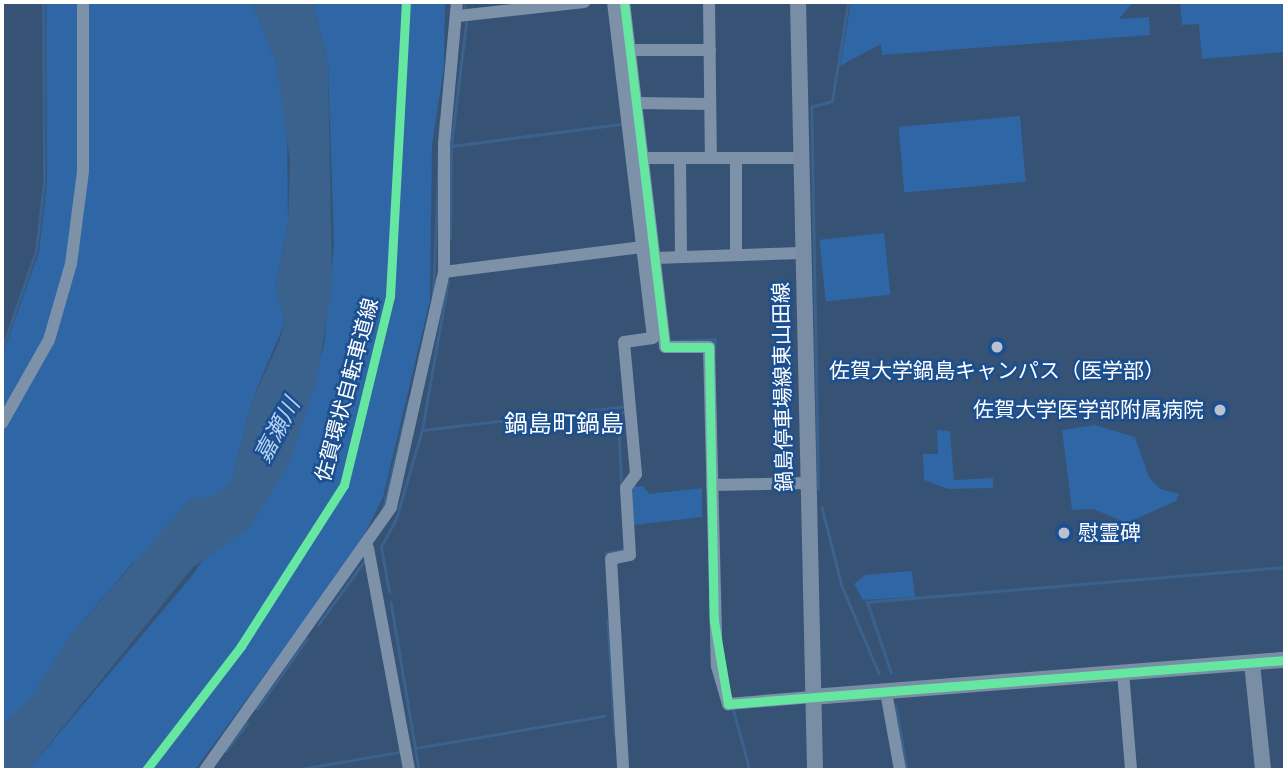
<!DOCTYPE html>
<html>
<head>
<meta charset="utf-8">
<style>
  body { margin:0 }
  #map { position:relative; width:1287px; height:772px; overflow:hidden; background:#365274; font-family:Montserrat,"Noto Sans JP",sans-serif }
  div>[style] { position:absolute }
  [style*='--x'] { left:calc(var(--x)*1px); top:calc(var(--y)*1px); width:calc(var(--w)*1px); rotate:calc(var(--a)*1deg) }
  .green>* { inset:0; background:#2f66a5; transform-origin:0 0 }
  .water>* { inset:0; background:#3b618d }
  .stream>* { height:2.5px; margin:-1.25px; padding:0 1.25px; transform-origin:1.25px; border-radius:1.25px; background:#3b618d }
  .street>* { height:12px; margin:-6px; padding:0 6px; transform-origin:6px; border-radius:6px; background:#7d92a8 }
  .secondary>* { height:16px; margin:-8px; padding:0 8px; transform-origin:8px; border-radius:8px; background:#798da4 }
  .cycleway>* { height:9px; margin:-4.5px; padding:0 4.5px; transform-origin:4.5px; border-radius:4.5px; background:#66e7a1 }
  .dots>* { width:19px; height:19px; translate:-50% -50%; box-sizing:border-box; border:4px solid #1b4f8f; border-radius:50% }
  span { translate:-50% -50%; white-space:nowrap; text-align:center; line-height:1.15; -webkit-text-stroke:5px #1b4f8f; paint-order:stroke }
  .poi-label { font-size:21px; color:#fff }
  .right { translate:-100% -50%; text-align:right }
  .left { translate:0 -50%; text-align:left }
  .street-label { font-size:21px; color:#fff }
  .water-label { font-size:23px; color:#b5d3f5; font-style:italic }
  .quarter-label { font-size:24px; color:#fff }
  .frame { position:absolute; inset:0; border:4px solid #fff; pointer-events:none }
</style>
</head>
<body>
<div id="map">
  <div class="green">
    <div style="clip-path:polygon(46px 2px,252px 2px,276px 62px,287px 124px,288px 223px,276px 285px,285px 322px,252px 401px,231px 482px,132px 564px,74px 631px,30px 700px,2px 725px,2px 356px,39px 252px,47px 182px)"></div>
    <div style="clip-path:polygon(313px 2px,445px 2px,444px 67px,432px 145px,430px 300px,383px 497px,360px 544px,195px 770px,28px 770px,191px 577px,305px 413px,324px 345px,334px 245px,328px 63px)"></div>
    <div style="clip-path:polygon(851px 2px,1133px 2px,1119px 19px,1149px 17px,1150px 35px,882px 55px,881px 44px,840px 66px)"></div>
    <div style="clip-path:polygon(1180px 2px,1285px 2px,1285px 52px,1202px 59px,1199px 24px,1182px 25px)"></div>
    <div style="left:1020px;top:116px;width:66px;height:122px;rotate:85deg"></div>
    <div style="left:884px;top:233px;width:62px;height:65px;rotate:84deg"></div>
    <div style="clip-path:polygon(1095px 425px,1135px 437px,1149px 477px,1160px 489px,1179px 494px,1176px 501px,1127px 523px,1093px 509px,1072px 510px,1062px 430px)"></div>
    <div style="clip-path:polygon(937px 430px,950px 431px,954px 480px,993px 478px,993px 488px,948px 489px,924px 480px,923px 454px,938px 454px)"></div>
    <div style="clip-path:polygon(643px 486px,649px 494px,702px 488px,702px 517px,634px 525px,632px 487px)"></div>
    <div style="clip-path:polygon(912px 571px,915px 597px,863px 600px,854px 584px,865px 575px)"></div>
  </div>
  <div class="water">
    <div style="clip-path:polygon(252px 2px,313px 2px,328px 63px,332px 287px,317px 378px,291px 460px,250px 527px,193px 567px,28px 770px,2px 770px,2px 725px,30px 699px,74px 631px,191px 498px,211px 497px,231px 482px,252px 401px,279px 342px,285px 322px,276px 285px,288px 223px,290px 160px,276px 62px)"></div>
  </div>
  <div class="stream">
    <div style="--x:465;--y:2;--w:6;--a:90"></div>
    <div style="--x:451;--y:146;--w:171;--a:-7.4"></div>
    <div style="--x:450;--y:239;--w:93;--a:-89.4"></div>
    <div style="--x:451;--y:146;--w:124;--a:-83"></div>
    <div style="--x:433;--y:295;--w:175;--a:-87.7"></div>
    <div style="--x:672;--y:341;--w:43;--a:-2.7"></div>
    <div style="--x:715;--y:339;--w:13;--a:90"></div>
    <div style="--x:2;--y:349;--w:104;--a:-70.9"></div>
    <div style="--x:36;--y:251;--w:69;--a:-83.4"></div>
    <div style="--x:44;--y:182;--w:180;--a:-90.3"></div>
    <div style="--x:422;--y:430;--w:204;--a:-6.7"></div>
    <div style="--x:621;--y:486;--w:73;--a:-92.4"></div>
    <div style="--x:618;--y:413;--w:7;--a:-8"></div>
    <div style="--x:818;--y:489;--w:382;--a:-91"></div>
    <div style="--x:811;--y:107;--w:22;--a:-16"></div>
    <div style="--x:832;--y:101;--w:100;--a:-80.8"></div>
    <div style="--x:822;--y:507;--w:81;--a:75.8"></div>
    <div style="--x:842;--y:586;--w:95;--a:67"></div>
    <div style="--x:383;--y:509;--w:112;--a:-76.6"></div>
    <div style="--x:605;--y:553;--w:21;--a:-11"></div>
    <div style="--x:389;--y:592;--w:46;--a:-100.1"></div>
    <div style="--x:381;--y:547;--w:32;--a:-62"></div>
    <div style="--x:396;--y:519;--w:93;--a:-73.7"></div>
    <div style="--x:422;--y:430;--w:151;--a:-80.1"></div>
    <div style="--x:391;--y:602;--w:170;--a:80.5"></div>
    <div style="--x:608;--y:620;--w:115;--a:86.5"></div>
    <div style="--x:318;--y:625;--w:77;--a:-54"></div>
    <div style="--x:891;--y:673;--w:75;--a:-108.7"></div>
    <div style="--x:867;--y:602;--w:419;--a:-4.8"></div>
    <div style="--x:896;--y:706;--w:65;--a:80.2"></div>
    <div style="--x:733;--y:708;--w:64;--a:74.7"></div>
    <div style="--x:257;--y:709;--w:86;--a:-54.5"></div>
    <div style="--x:416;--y:748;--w:191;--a:-9.7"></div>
    <div style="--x:226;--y:751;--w:35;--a:-53"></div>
    <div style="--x:294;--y:770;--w:107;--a:-9.7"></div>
  </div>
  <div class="street">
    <div style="--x:613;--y:2;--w:338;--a:83.2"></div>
    <div style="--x:653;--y:338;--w:29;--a:172"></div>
    <div style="--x:624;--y:342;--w:133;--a:84.8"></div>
    <div style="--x:636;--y:474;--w:17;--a:126"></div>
    <div style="--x:626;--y:488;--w:67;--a:86.6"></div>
    <div style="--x:630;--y:555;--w:19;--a:168"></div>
    <div style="--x:611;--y:559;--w:211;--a:86.7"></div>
    <div style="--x:624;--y:2;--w:347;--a:83.2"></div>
    <div style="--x:665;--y:347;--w:44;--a:0"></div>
    <div style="--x:709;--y:347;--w:319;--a:88.6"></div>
    <div style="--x:717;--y:666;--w:40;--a:74"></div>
    <div style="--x:728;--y:704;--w:84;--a:-4.8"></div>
    <div style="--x:709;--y:2;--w:156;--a:89.3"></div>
    <div style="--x:458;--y:16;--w:127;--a:-6.3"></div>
    <div style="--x:630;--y:50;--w:80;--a:0"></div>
    <div style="--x:636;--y:103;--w:74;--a:0.8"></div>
    <div style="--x:642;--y:158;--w:158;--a:0"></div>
    <div style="--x:680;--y:158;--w:99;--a:89.4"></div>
    <div style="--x:736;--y:255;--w:97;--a:-90"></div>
    <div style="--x:655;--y:258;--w:146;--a:-2"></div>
    <div style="--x:444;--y:272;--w:200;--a:-7.2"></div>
    <div style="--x:2;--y:423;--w:95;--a:-60.5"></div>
    <div style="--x:49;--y:340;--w:79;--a:-73.9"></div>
    <div style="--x:71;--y:264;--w:94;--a:-82.6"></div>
    <div style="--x:83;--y:171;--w:169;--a:-90"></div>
    <div style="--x:712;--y:485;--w:95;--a:-1.2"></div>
    <div style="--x:368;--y:548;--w:226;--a:79.5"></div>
    <div style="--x:1123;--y:672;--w:98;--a:85.3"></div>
    <div style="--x:886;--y:692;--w:79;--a:79.8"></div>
    <div style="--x:205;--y:770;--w:322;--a:-54.7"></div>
    <div style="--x:391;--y:507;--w:241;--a:-77.3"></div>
    <div style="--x:444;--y:272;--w:128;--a:-90"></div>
    <div style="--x:444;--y:144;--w:143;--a:-84.8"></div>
  </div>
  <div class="secondary">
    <div style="--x:798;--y:2;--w:768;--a:88.73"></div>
    <div style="--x:1252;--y:663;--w:108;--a:84.1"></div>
    <div style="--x:812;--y:697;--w:474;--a:-4.5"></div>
  </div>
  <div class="cycleway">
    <div style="--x:624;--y:2;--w:347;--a:83.2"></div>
    <div style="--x:665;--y:347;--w:44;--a:0"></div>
    <div style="--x:709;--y:347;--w:274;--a:89"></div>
    <div style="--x:714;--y:621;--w:84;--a:80.4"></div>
    <div style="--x:728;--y:704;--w:559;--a:-4.52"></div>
    <div style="--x:146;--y:770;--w:156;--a:-52.5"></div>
    <div style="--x:241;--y:646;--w:191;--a:-57.4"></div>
    <div style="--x:344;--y:485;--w:195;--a:-76.3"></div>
    <div style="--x:390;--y:296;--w:294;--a:-86.9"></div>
  </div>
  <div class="dots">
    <div style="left:997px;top:347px;background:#b9c2ce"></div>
    <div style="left:1220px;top:410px;background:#b9c2ce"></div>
    <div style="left:1064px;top:533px;background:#b9c2ce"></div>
  </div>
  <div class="poi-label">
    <span style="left:997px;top:371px">佐賀大学鍋島キャンパス（医学部）</span>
    <span class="right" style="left:1204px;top:410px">佐賀大学医学部附属病院</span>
    <span class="left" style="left:1078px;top:533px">慰霊碑</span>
  </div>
  <div class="street-label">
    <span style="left:783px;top:387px;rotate:-91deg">鍋島停車場線東山田線</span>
    <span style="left:347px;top:390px;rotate:-75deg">佐賀環状自転車道線</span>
  </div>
  <div class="water-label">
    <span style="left:277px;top:430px;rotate:-62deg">嘉瀬川</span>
  </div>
  <div class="quarter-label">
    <span style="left:564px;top:424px">鍋島町鍋島</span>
  </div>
  <div class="frame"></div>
</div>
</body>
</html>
